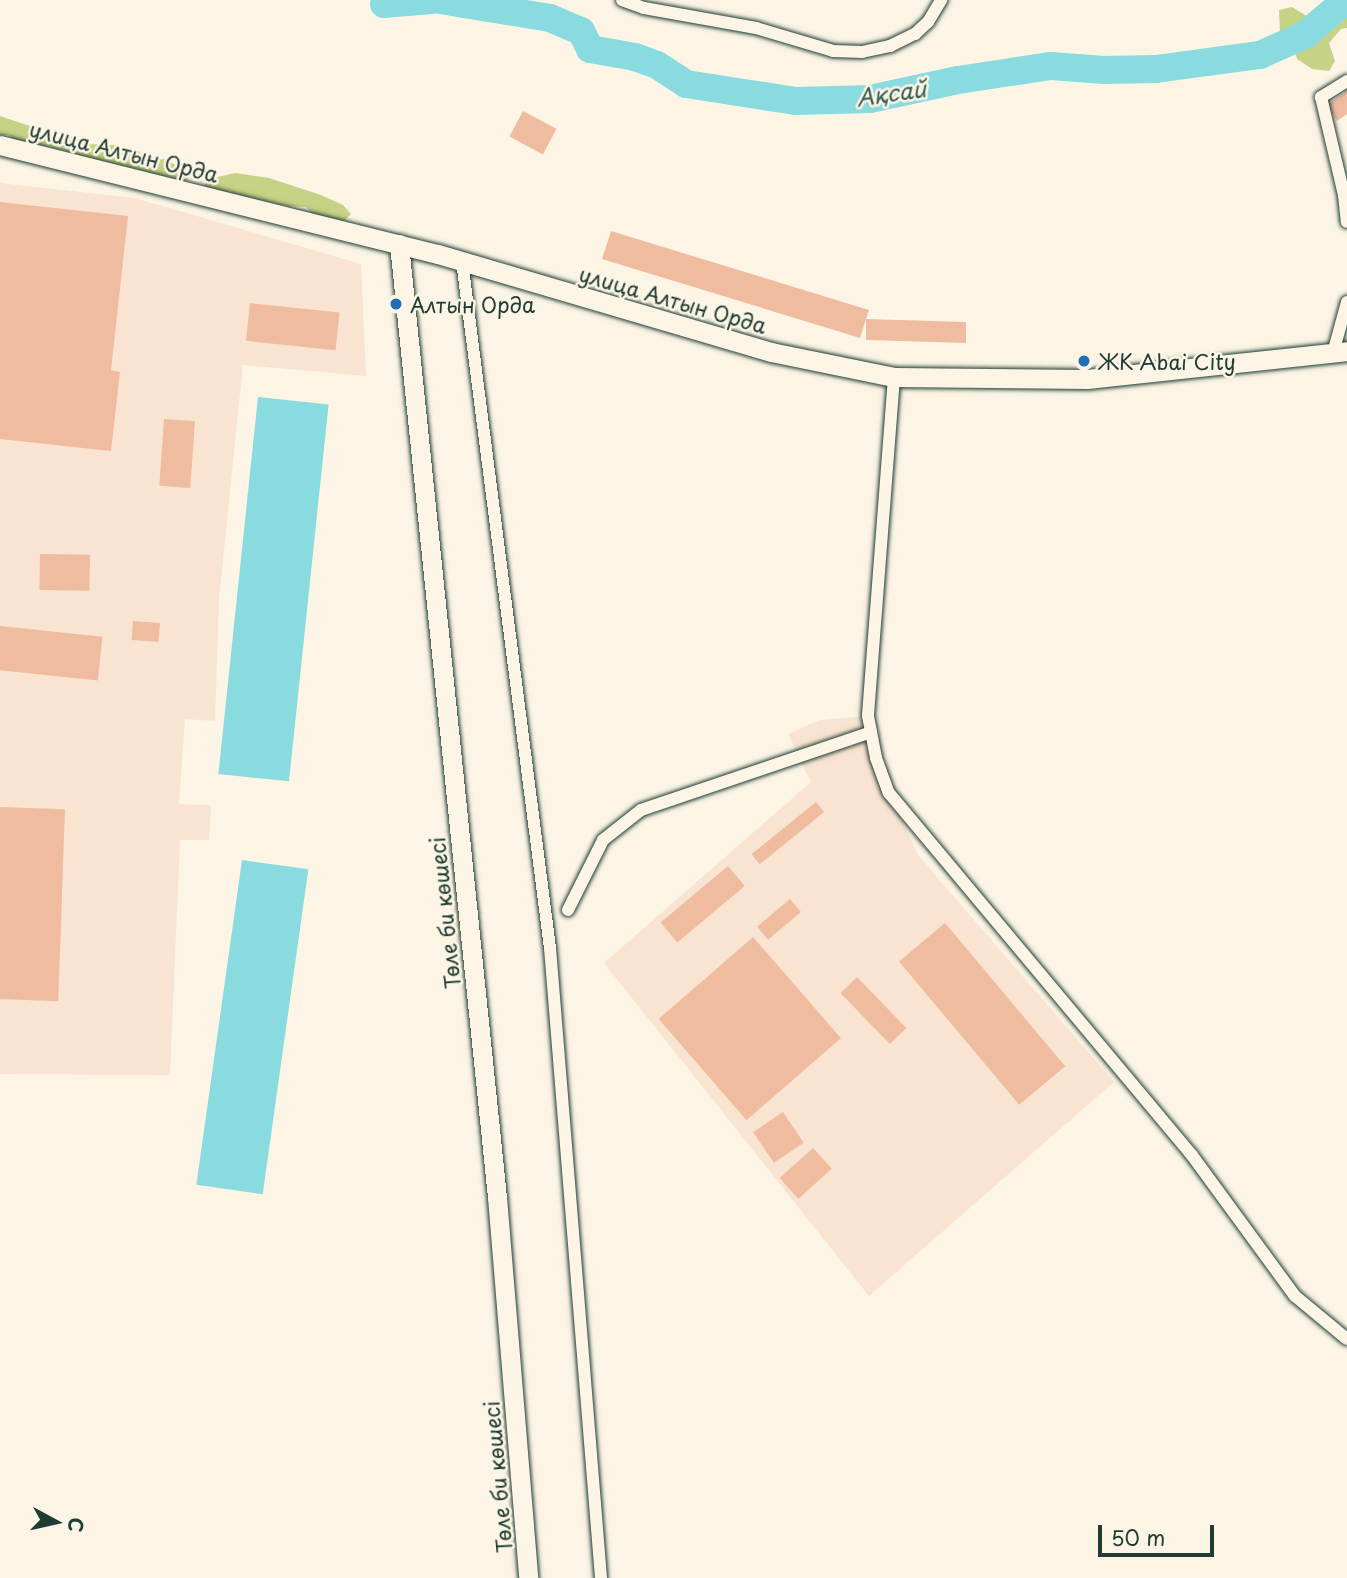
<!DOCTYPE html>
<html>
<head>
<meta charset="utf-8">
<style>
  body { margin:0 }
  #map { position:relative; width:1347px; height:1578px; overflow:hidden; background:#fcf5e5; font-family:"Playpen Sans",sans-serif }
  div>[style] { position:absolute }
  [style*='--x'] { left:calc(var(--x)*1px); top:calc(var(--y)*1px); width:calc(var(--w)*1px); rotate:calc(var(--a)*1deg) }
  .built>* { inset:0; background:#f8e4d0 }
  .green>* { inset:0; background:#c6d285 }
  .water>* { inset:0; background:#89dbe0; transform-origin:0 0 }
  .river>* { height:28px; margin:-14px; padding:0 14px; transform-origin:14px; border-radius:14px; background:#89dbe0 }
  .building>* { inset:0; background:#efbca0; transform-origin:0 0 }
  .roads { filter:drop-shadow(0 0 2px #1f3d34) drop-shadow(0 0 2px #1f3d34) }
  .minor>* { height:12px; margin:-6px; padding:0 6px; transform-origin:6px; border-radius:6px; background:#fcf5e5 }
  .secondary>* { height:19px; margin:-9.5px; padding:0 9.5px; transform-origin:9.5px; border-radius:9.5px; background:#fcf5e5 }
  .dots>* { width:19px; height:19px; translate:-50% -50%; box-sizing:border-box; border:4px solid #fcf5e5; border-radius:50% }
  span { translate:-50% -50%; white-space:nowrap; text-align:center; line-height:1.15; -webkit-text-stroke:5px #fcf5e5; paint-order:stroke }
  .street-label { font-size:21px; color:#1f3d34 }
  .poi-label { font-size:21px; color:#1f3d34 }
  .left { translate:0 -50%; text-align:left }
  .water-label { font-size:23px; color:#345d56; font-style:italic }
  .north { position:absolute; left:21px; top:1487px; width:70px; height:70px; -webkit-text-stroke:5px #fcf5e5; paint-order:stroke; rotate:98deg; font-size:19px; font-weight:700; line-height:28px; text-align:center; color:#1f3d34 }
  .north::after { content:''; display:block; margin:auto; width:24px; height:32px; background:#1f3d34; clip-path:polygon(50% 0,100% 100%,50% 72%,0 100%) }
  .scale { position:absolute; left:1098px; top:1525px; width:116px; height:32px; box-sizing:border-box; border:4px solid #1f3d34; border-top:0; padding-left:9px; font-size:21px; line-height:24px; white-space:nowrap; color:#1f3d34; -webkit-text-stroke:5px #fcf5e5; paint-order:stroke }
</style>
</head>
<body>
<div id="map">
  <div class="built">
    <div style="clip-path:polygon(0 183px,135px 198px,361px 264px,366px 376px,243px 365px,219px 599px,215px 721px,185px 719px,179px 804px,211px 805px,209px 840px,180px 840px,170px 1075px,0 1074px)"></div>
    <div style="clip-path:polygon(868px 716px,889px 793px,918px 855px,1114px 1082px,869px 1296px,604px 963px,811px 782px,788px 734px,820px 720px)"></div>
  </div>
  <div class="green">
    <div style="clip-path:polygon(1339px 0,1347px 0,1347px 28px,1341px 29px,1329px 43px,1335px 61px,1329px 71px,1312px 69px,1297px 59px,1293px 46px,1280px 33px,1279px 10px,1292px 7px,1310px 18px)"></div>
    <div style="clip-path:polygon(0 116px,33px 127px,49px 136px,68px 134px,86px 144px,115px 145px,139px 151px,145px 161px,164px 159px,187px 171px,188px 180px,182px 183px,47px 146px,17px 143px,9px 135px,0 135px)"></div>
    <div style="clip-path:polygon(235px 173px,269px 178px,321px 195px,343px 205px,351px 214px,343px 222px,316px 217px,306px 207px,287px 206px,203px 187px,209px 179px)"></div>
  </div>
  <div class="water">
    <div style="left:258px;top:397px;width:71px;height:379px;rotate:6deg"></div>
    <div style="left:242px;top:860px;width:67px;height:328px;rotate:8deg"></div>
  </div>
  <div class="river">
    <div style="--x:440;--y:0;--w:111;--a:9.3"></div>
    <div style="--x:550;--y:18;--w:34;--a:23"></div>
    <div style="--x:581;--y:31;--w:20;--a:63"></div>
    <div style="--x:590;--y:49;--w:46;--a:10.1"></div>
    <div style="--x:635;--y:57;--w:23;--a:20"></div>
    <div style="--x:657;--y:65;--w:35;--a:33"></div>
    <div style="--x:686;--y:84;--w:111;--a:8.8"></div>
    <div style="--x:796;--y:101;--w:74;--a:-1.5"></div>
    <div style="--x:870;--y:99;--w:90;--a:-12.2"></div>
    <div style="--x:958;--y:80;--w:94;--a:-8.6"></div>
    <div style="--x:1051;--y:66;--w:53;--a:4.3"></div>
    <div style="--x:1104;--y:70;--w:52;--a:-1.1"></div>
    <div style="--x:1156;--y:69;--w:105;--a:-7.7"></div>
    <div style="--x:1260;--y:55;--w:49;--a:-24"></div>
    <div style="--x:1305;--y:35;--w:54;--a:-40.5"></div>
    <div style="--x:384;--y:4;--w:47;--a:-4.9"></div>
  </div>
  <div class="building">
    <div style="clip-path:polygon(1347px 91px,1347px 114px,1337px 121px,1327px 105px)"></div>
    <div style="left:523px;top:111px;width:38px;height:29px;rotate:28deg"></div>
    <div style="clip-path:polygon(0 202px,128px 216px,111px 370px,120px 372px,111px 451px,0 439px)"></div>
    <div style="clip-path:polygon(611px 231px,869px 310px,866px 319px,966px 322px,966px 343px,866px 340px,866px 319px,860px 338px,602px 259px)"></div>
    <div style="left:250px;top:303px;width:90px;height:38px;rotate:6deg"></div>
    <div style="left:164px;top:419px;width:31px;height:67px;rotate:4deg"></div>
    <div style="left:40px;top:554px;width:50px;height:36px;rotate:1deg"></div>
    <div style="left:133px;top:621px;width:27px;height:19px;rotate:4deg"></div>
    <div style="left:0;top:626px;width:103px;height:44px;rotate:6deg"></div>
    <div style="left:816px;top:802px;width:13px;height:83px;rotate:51deg"></div>
    <div style="left:0;top:807px;width:65px;height:192px;rotate:2deg"></div>
    <div style="left:728px;top:866px;width:26px;height:88px;rotate:50deg"></div>
    <div style="left:790px;top:899px;width:17px;height:43px;rotate:50deg"></div>
    <div style="left:945px;top:923px;width:187px;height:60px;rotate:50deg"></div>
    <div style="left:753px;top:937px;width:134px;height:125px;rotate:49deg"></div>
    <div style="left:857px;top:977px;width:71px;height:23px;rotate:46deg"></div>
    <div style="left:783px;top:1112px;width:37px;height:36px;rotate:56deg"></div>
    <div style="left:813px;top:1148px;width:28px;height:45px;rotate:48deg"></div>
  </div>
  <div class="roads">
    <div class="minor">
      <div style="--x:622;--y:0;--w:23;--a:20"></div>
      <div style="--x:644;--y:8;--w:114;--a:10.1"></div>
      <div style="--x:756;--y:28;--w:80;--a:16.6"></div>
      <div style="--x:833;--y:51;--w:29;--a:2"></div>
      <div style="--x:862;--y:52;--w:29;--a:-12"></div>
      <div style="--x:890;--y:46;--w:28;--a:-26"></div>
      <div style="--x:915;--y:34;--w:18;--a:-43"></div>
      <div style="--x:928;--y:22;--w:26;--a:-59"></div>
      <div style="--x:1347;--y:81;--w:31;--a:148"></div>
      <div style="--x:1321;--y:97;--w:101;--a:76.8"></div>
      <div style="--x:1344;--y:195;--w:27;--a:84"></div>
      <div style="--x:462;--y:261;--w:693;--a:82.7"></div>
      <div style="--x:550;--y:948;--w:632;--a:85.37"></div>
      <div style="--x:1333;--y:353;--w:53;--a:-74.6"></div>
      <div style="--x:894;--y:377;--w:340;--a:94.4"></div>
      <div style="--x:868;--y:716;--w:43;--a:79.2"></div>
      <div style="--x:876;--y:758;--w:37;--a:70"></div>
      <div style="--x:889;--y:793;--w:471;--a:50.1"></div>
      <div style="--x:1191;--y:1154;--w:176;--a:53.8"></div>
      <div style="--x:1295;--y:1296;--w:67;--a:39.6"></div>
      <div style="--x:568;--y:910;--w:78;--a:-63.4"></div>
      <div style="--x:603;--y:840;--w:48;--a:-38.3"></div>
      <div style="--x:641;--y:810;--w:243;--a:-18.7"></div>
    </div>
    <div class="secondary">
      <div style="--x:0;--y:145;--w:451;--a:14"></div>
      <div style="--x:438;--y:254;--w:347;--a:16.4"></div>
      <div style="--x:771;--y:352;--w:126;--a:11.5"></div>
      <div style="--x:894;--y:377;--w:193;--a:0.6"></div>
      <div style="--x:1087;--y:379;--w:262;--a:-6.1"></div>
      <div style="--x:399;--y:244;--w:958;--a:84.13"></div>
      <div style="--x:497;--y:1197;--w:382;--a:85.3"></div>
    </div>
  </div>
  <div class="dots">
    <div style="left:396px;top:304px;background:#1f6fb2"></div>
    <div style="left:1084px;top:361px;background:#1f6fb2"></div>
  </div>
  <div class="street-label">
    <span style="left:124px;top:151px;rotate:14deg">улица Алтын Орда</span>
    <span style="left:673px;top:299px;rotate:16deg">улица Алтын Орда</span>
    <span style="left:444px;top:913px;rotate:-96deg">Төле би көшесі</span>
    <span style="left:497px;top:1477px;rotate:-95deg">Төле би көшесі</span>
  </div>
  <div class="poi-label">
    <span class="left" style="left:410px;top:304px">Алтын Орда</span>
    <span class="left" style="left:1098px;top:361px">ЖК Abai City</span>
  </div>
  <div class="water-label">
    <span style="left:891px;top:93px;rotate:-8deg">Ақсай</span>
  </div>
  <div class="north">С</div>
  <div class="scale">50 m</div>
</div>
</body>
</html>
